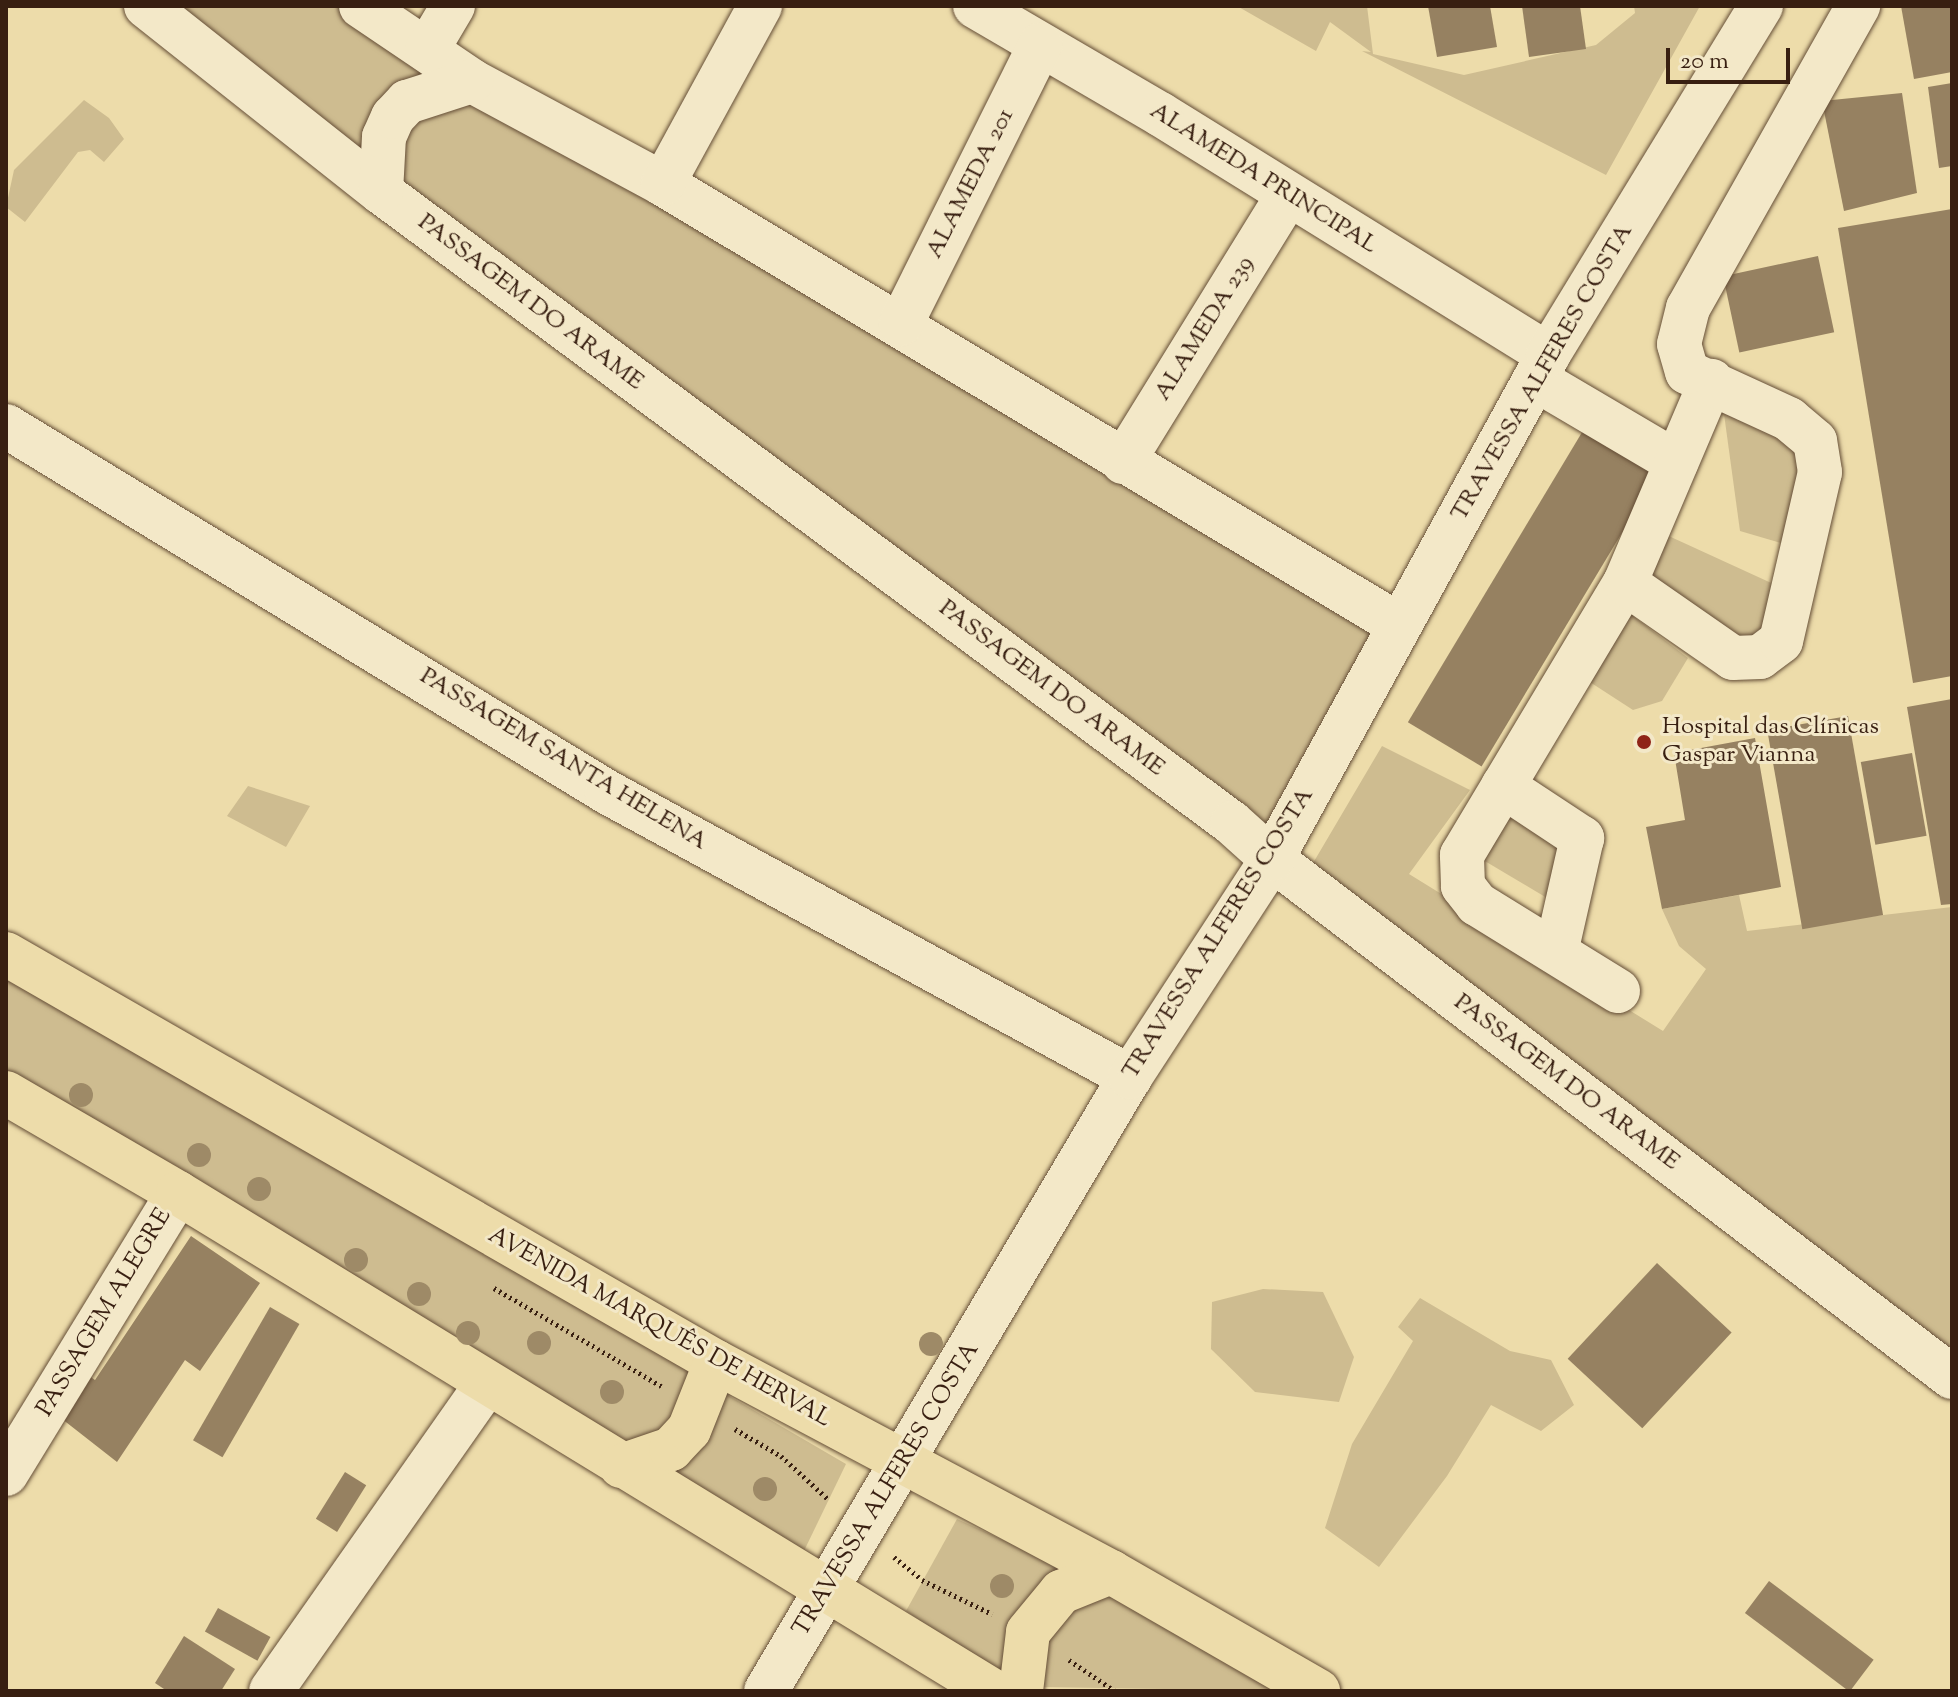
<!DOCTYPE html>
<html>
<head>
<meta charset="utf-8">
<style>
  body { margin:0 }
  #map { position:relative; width:1958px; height:1697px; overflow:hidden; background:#eddcaa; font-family:"Sorts Mill Goudy",serif }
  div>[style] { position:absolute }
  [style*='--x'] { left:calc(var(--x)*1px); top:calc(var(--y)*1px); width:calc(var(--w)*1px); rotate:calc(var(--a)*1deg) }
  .green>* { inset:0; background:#cebc90 }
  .building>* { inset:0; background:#968161; transform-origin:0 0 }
  .path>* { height:5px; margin-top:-2.5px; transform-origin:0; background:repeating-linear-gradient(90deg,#381f11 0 2px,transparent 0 6px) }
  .roads { filter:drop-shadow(0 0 2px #654e37) drop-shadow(0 0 2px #654e37) }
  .minor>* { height:44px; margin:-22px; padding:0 22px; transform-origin:22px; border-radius:22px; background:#f3e8c8 }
  .major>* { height:44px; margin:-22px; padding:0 22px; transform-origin:22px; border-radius:22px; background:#eddcaa }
  .trees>* { width:24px; height:24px; margin:-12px; border-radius:50%; background:#9e8a67 }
  .dots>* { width:22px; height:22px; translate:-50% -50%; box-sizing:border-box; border:4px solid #f3e8c8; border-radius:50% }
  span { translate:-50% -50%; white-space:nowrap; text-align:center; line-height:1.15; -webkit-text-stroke:6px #f3e8c8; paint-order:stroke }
  .street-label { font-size:24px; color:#381f11 }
  .poi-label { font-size:24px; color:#381f11 }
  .left { translate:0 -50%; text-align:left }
  .frame { position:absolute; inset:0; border:8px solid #381f11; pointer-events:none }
  .scale { position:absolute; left:1666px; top:48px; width:124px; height:36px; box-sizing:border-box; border:4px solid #381f11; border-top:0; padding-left:10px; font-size:24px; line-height:28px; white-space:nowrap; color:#381f11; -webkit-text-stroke:6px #f3e8c8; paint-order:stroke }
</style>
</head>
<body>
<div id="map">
  <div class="green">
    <div style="clip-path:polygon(146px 6px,361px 6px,1399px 625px,1272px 859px)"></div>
    <div style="clip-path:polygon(1237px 6px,1367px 6px,1373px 54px,1464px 75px,1596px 45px,1635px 13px,1634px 6px,1700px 6px,1606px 175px,1362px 51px,1371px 52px,1330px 22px,1316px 51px)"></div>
    <div style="clip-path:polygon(84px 100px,109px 118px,124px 139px,104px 162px,90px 150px,78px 152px,25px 222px,6px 207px,14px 170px)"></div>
    <div style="clip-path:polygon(1724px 414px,1774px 426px,1804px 462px,1788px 545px,1740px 531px)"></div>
    <div style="clip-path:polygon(1660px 532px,1782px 588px,1751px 650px,1641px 575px)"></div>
    <div style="clip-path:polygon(1625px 610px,1688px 658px,1662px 701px,1633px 710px,1579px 675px)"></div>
    <div style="clip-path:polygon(1382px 746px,1470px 790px,1409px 874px,1663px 1031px,1706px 969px,1679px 946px,1662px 909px,1739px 895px,1747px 931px,1952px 907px,1952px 1366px,1306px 875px)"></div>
    <div style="clip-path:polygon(248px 786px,310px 806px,286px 847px,227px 816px)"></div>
    <div style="clip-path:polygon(1503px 811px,1571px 846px,1557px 904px,1473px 854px)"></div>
    <div style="clip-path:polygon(6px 968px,698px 1375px,682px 1419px,622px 1455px,6px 1079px)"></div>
    <div style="clip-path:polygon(1263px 1289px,1323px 1292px,1354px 1357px,1339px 1402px,1255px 1392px,1211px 1349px,1212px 1302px)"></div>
    <div style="clip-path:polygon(1420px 1298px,1510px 1351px,1551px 1360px,1574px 1405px,1541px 1431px,1491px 1405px,1447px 1476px,1379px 1567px,1325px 1528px,1352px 1444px,1413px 1341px,1398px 1327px)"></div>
    <div style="clip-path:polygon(712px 1386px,846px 1464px,803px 1553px,650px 1469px)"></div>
    <div style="clip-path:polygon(957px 1519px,1073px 1572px,1014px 1686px,906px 1611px)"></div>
    <div style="clip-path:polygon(1116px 1594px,1281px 1691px,1040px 1687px,1042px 1653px,1055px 1622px,1079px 1596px)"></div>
  </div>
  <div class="building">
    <div style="clip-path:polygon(1428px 6px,1490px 6px,1497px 47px,1437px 57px)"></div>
    <div style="clip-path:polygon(1522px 6px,1580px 6px,1586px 49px,1529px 57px)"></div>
    <div style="clip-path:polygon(1901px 6px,1952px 6px,1952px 72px,1914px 79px)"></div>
    <div style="clip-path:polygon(1952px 83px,1952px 166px,1939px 168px,1928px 87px)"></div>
    <div style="clip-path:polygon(1902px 93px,1917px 193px,1844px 211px,1822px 101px)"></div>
    <div style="clip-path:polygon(1952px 209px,1952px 676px,1913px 683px,1838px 228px)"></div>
    <div style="left:1818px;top:256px;width:78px;height:97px;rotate:78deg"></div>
    <div style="left:1584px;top:429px;width:86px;height:342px;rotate:31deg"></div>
    <div style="clip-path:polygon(1952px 699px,1952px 904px,1941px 905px,1907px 707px)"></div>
    <div style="left:1848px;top:716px;width:202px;height:82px;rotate:80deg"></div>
    <div style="clip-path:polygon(1755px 738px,1781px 887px,1662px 909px,1646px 827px,1685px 820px,1674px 753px)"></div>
    <div style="left:1912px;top:753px;width:84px;height:52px;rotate:80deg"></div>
    <div style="clip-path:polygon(191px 1236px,260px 1283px,200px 1371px,185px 1360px,117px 1462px,48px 1408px,76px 1367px,95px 1380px)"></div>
    <div style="left:1657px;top:1263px;width:102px;height:131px;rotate:43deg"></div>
    <div style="left:270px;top:1307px;width:34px;height:154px;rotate:30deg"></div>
    <div style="left:345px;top:1472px;width:25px;height:55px;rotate:32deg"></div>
    <div style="left:1769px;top:1581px;width:131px;height:40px;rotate:37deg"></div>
    <div style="left:218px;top:1608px;width:60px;height:27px;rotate:29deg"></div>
    <div style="clip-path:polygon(184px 1636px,235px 1669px,221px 1691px,167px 1691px,155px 1683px)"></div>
  </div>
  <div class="path">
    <div style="--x:494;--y:1288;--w:194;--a:30.4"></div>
    <div style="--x:735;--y:1429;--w:53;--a:30.4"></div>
    <div style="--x:781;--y:1456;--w:65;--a:42.5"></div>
    <div style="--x:894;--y:1557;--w:36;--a:39"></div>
    <div style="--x:922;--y:1580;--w:78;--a:25.9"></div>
    <div style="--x:1069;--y:1660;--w:55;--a:34"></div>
  </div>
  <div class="roads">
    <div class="minor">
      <div style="--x:146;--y:6;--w:300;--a:38.4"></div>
      <div style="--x:381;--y:192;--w:1059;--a:36.56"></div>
      <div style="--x:1232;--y:823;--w:54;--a:42"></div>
      <div style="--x:1272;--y:859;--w:855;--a:37.3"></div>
      <div style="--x:361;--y:6;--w:134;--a:34"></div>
      <div style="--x:472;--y:81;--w:217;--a:28.3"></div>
      <div style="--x:663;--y:184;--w:858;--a:30.93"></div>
      <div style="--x:975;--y:6;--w:214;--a:30.3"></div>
      <div style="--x:1160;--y:114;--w:457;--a:31.8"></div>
      <div style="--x:427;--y:50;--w:51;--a:-59.4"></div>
      <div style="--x:663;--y:184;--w:203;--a:-61.4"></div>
      <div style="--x:381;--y:192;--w:55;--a:-86.9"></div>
      <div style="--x:384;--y:137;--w:22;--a:-66"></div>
      <div style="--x:393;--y:117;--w:21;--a:-47"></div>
      <div style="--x:407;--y:102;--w:68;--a:-17.9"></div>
      <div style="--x:901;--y:324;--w:312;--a:-63.5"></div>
      <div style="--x:1535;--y:379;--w:164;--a:30.5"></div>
      <div style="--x:6;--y:426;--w:704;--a:31.34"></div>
      <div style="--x:607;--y:792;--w:596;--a:28.59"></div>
      <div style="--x:1123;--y:462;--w:312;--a:-58.3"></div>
      <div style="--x:1625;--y:583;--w:220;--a:-66.9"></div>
      <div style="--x:1503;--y:786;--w:95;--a:33.4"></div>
      <div style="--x:1582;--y:838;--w:117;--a:102.8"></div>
      <div style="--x:1618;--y:991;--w:166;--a:-148.3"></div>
      <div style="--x:1477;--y:904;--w:23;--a:-128"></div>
      <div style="--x:1463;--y:886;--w:31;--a:-92"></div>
      <div style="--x:1462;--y:855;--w:317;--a:-59.1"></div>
      <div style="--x:1625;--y:583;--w:131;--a:34.8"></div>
      <div style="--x:1733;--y:658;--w:27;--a:-2"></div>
      <div style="--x:1760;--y:657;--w:26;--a:-37"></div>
      <div style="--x:1781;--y:641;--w:173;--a:-77"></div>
      <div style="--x:1820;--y:472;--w:31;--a:-99"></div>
      <div style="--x:1815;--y:441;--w:34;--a:-140"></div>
      <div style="--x:1789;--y:419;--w:112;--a:-155.3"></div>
      <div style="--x:1687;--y:372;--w:29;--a:-106"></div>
      <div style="--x:1679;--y:344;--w:37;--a:-76"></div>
      <div style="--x:1688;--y:308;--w:347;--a:-60.6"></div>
      <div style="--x:6;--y:1474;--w:329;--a:-58.5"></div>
      <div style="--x:271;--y:1691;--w:375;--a:-54.9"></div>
      <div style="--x:766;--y:1691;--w:714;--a:-59.34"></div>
      <div style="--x:1130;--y:1077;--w:260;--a:-56.9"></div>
      <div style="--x:1272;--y:859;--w:575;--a:-61.29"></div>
      <div style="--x:1548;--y:355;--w:409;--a:-58.6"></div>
    </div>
    <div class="major">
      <div style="--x:6;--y:954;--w:819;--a:29.88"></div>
      <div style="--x:716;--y:1362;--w:447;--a:28"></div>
      <div style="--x:1111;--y:1572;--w:239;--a:29.9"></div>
      <div style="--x:6;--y:1093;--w:199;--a:30.2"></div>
      <div style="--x:178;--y:1193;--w:955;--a:31.43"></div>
      <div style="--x:621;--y:1466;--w:53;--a:-18.8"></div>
      <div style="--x:671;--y:1449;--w:26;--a:-47"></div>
      <div style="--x:689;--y:1430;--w:73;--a:-68.3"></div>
      <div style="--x:1021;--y:1691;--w:59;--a:-83.2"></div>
      <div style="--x:1028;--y:1632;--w:52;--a:-50.5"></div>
      <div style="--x:1061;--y:1592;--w:54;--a:-21.8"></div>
    </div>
  </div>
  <div class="trees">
    <div style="left:81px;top:1095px"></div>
    <div style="left:199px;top:1155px"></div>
    <div style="left:259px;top:1189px"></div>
    <div style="left:356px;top:1260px"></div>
    <div style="left:419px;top:1294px"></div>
    <div style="left:468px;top:1333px"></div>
    <div style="left:539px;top:1343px"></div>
    <div style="left:931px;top:1344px"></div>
    <div style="left:612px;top:1392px"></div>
    <div style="left:765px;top:1489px"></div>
    <div style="left:1002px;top:1586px"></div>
  </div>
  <div class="dots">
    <div style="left:1644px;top:742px;background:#8f2418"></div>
  </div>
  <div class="street-label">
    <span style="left:1263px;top:179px;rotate:32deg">ALAMEDA PRINCIPAL</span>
    <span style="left:971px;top:184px;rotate:-63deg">ALAMEDA 201</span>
    <span style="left:530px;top:303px;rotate:37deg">PASSAGEM DO ARAME</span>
    <span style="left:1205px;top:329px;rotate:-58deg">ALAMEDA 239</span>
    <span style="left:1543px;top:373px;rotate:-60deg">TRAVESSA ALFERES COSTA</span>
    <span style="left:1051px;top:689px;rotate:37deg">PASSAGEM DO ARAME</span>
    <span style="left:563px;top:760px;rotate:31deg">PASSAGEM SANTA HELENA</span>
    <span style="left:1219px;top:934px;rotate:-58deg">TRAVESSA ALFERES COSTA</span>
    <span style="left:1566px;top:1083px;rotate:37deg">PASSAGEM DO ARAME</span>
    <span style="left:105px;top:1313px;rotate:-59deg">PASSAGEM ALEGRE</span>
    <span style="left:659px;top:1328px;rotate:29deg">AVENIDA MARQUÊS DE HERVAL</span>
    <span style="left:887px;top:1490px;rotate:-59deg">TRAVESSA ALFERES COSTA</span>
  </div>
  <div class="poi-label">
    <span class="left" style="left:1662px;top:742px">Hospital das Clínicas<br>Gaspar Vianna</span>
  </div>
  <div class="frame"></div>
  <div class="scale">20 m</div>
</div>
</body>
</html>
